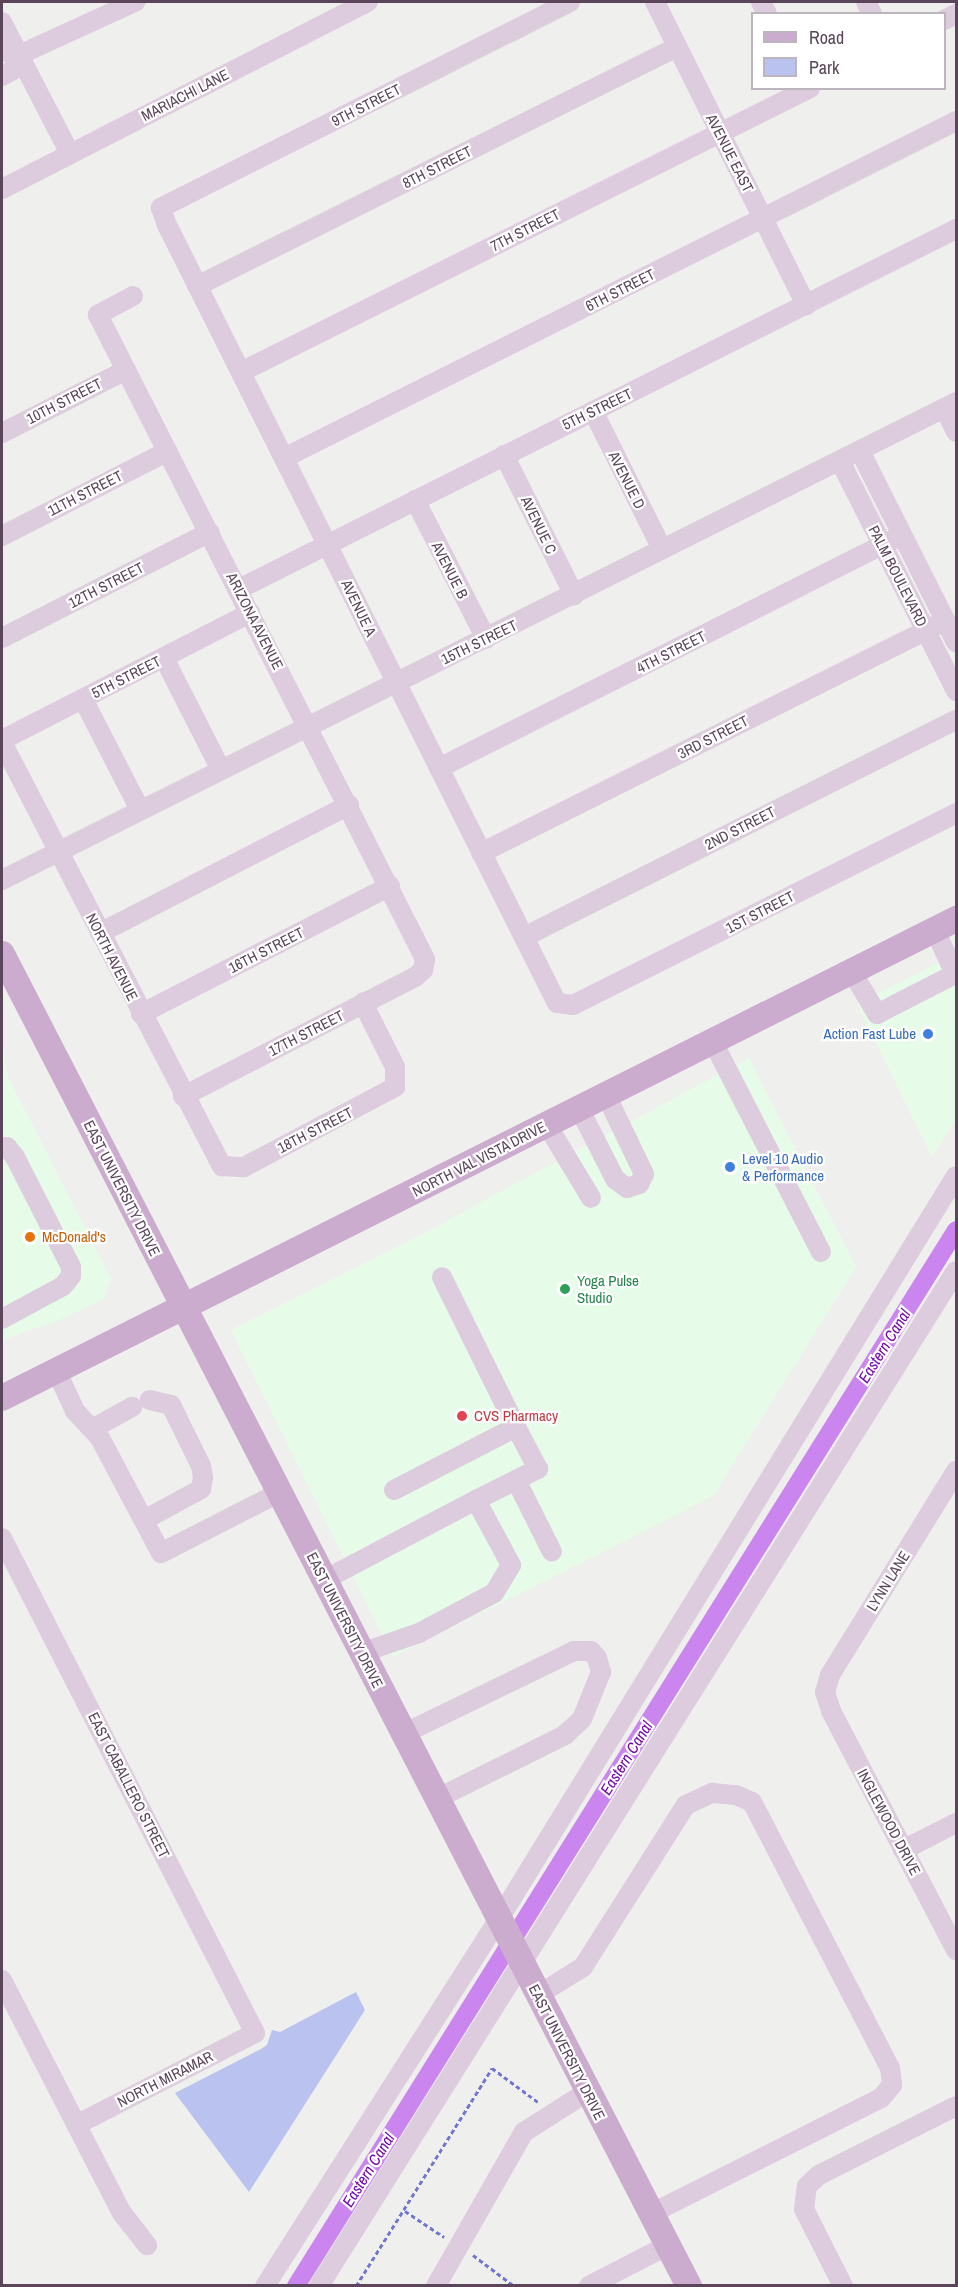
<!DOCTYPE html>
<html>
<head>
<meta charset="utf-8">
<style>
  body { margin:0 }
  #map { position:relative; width:958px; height:2287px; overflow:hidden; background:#eff0ed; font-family:"Archivo Narrow",sans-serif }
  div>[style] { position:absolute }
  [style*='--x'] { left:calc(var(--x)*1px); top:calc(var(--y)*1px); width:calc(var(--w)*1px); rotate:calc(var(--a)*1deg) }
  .commercial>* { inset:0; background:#e6fce9 }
  .green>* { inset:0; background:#bac3f0 }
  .canal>* { height:18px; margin:-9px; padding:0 9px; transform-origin:9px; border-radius:9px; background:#ca86ee }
  .path>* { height:3px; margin-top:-1.5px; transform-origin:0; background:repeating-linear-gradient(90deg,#7176cf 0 4.5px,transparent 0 7.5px) }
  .minor>* { height:20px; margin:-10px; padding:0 10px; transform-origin:10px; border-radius:10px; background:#ddcbde }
  .major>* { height:26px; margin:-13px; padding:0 13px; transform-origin:13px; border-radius:13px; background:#ccacce }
  .dots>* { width:16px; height:16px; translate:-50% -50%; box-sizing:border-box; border:3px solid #fff; border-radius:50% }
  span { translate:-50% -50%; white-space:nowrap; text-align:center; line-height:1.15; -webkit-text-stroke:4.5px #fff; paint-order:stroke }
  .street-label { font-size:15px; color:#5a455b }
  .shop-label { font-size:15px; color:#366cbe }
  .right { translate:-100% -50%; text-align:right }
  .left { translate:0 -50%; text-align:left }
  .food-label { font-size:15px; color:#c56008 }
  .leisure-label { font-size:15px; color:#27864d }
  .health-label { font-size:15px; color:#be3a42 }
  .water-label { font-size:16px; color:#7308ab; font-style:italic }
  .frame { position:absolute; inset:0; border:3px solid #5a455b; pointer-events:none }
  .legend { position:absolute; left:751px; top:12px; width:195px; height:78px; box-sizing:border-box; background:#fff; border:2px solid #bdb5bd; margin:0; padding:8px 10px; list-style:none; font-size:18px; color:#5a455b }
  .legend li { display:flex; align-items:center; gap:12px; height:30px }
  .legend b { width:30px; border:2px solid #bdb5bd }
</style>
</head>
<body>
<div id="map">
  <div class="commercial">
    <div style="clip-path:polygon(956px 954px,956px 1119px,932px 1157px,857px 1004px)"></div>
    <div style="clip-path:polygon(2px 1037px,8px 1077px,111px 1279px,104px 1299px,57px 1321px,2px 1340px)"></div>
    <div style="clip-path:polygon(749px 1058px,856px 1267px,713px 1496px,393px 1657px,231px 1330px,430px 1230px)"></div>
  </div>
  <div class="green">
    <div style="clip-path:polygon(356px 1992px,365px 2010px,249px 2192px,175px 2093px,261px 2049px,267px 2045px,272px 2030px,280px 2032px)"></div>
  </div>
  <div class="canal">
    <div style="--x:296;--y:2286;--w:1245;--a:-57.99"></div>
  </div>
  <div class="path">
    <div style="--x:405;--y:2211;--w:47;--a:33.7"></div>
    <div style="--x:473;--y:2255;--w:51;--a:37.1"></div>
    <div style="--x:356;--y:2286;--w:257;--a:-58"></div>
    <div style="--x:492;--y:2068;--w:57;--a:36.5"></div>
  </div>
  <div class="minor">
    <div style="--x:570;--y:2;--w:458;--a:153.3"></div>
    <div style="--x:161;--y:208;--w:18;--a:71"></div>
    <div style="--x:167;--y:225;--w:870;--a:63.38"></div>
    <div style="--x:557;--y:1003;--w:16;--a:7"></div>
    <div style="--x:573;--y:1005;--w:428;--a:-26.6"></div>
    <div style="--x:655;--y:2;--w:339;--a:63.5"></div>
    <div style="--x:761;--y:2;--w:13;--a:63"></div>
    <div style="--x:866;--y:2;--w:13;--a:63"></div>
    <div style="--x:944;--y:20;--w:13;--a:-27"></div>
    <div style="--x:2;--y:22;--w:148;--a:62.7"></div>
    <div style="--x:6;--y:52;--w:13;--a:13"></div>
    <div style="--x:19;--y:55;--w:128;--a:-24.6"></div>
    <div style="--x:2;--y:76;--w:13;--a:-29"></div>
    <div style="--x:13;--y:70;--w:16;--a:-68"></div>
    <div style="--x:2;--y:189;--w:411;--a:-27.1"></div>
    <div style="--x:197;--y:286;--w:536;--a:-26.47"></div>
    <div style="--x:133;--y:296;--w:40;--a:152"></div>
    <div style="--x:98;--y:315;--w:722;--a:63.08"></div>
    <div style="--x:425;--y:959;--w:11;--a:100"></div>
    <div style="--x:423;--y:970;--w:11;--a:139"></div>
    <div style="--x:415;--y:977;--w:261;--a:152.8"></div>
    <div style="--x:241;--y:372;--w:636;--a:-26.52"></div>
    <div style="--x:944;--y:408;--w:27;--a:63"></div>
    <div style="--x:593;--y:411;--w:154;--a:63.4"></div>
    <div style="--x:2;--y:433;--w:139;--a:-26.9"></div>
    <div style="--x:860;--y:451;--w:214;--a:63.3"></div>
    <div style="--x:504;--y:455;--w:157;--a:63.4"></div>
    <div style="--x:284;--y:458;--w:752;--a:-26.63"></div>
    <div style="--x:840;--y:461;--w:258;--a:63.2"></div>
    <div style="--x:415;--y:500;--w:156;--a:62.9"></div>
    <div style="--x:2;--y:536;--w:186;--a:-27.1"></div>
    <div style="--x:239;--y:589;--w:802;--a:-26.66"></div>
    <div style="--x:2;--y:638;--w:233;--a:-27"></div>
    <div style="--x:164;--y:658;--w:123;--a:63"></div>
    <div style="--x:83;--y:699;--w:125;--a:62.8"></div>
    <div style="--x:2;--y:740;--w:279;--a:-27.1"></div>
    <div style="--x:2;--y:742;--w:478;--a:62.6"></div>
    <div style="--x:222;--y:1166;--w:22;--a:3"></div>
    <div style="--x:244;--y:1167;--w:171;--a:-27.9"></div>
    <div style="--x:395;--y:1087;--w:20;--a:-90"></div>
    <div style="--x:395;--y:1067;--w:72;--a:-116.6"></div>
    <div style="--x:439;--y:768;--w:518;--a:-26.71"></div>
    <div style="--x:481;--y:853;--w:519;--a:-26.57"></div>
    <div style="--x:2;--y:880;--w:1067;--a:-26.61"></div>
    <div style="--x:100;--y:933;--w:280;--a:-27.2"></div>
    <div style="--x:524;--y:937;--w:483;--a:-26.7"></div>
    <div style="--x:852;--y:972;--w:49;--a:59.2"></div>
    <div style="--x:877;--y:1014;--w:88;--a:-27.1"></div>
    <div style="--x:955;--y:974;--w:48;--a:-114.4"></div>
    <div style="--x:141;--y:1014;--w:280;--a:-27.2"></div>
    <div style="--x:713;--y:1042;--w:236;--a:62.8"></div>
    <div style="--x:579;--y:1108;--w:80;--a:63.1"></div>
    <div style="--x:615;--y:1179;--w:15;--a:37"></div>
    <div style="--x:627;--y:1188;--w:13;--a:-18"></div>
    <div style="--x:639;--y:1184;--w:11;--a:-63"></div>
    <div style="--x:644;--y:1174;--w:88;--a:-115.7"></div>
    <div style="--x:547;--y:1125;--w:85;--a:58.9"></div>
    <div style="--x:2;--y:1148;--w:5;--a:-11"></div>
    <div style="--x:7;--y:1147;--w:13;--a:51"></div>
    <div style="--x:15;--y:1157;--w:123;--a:63"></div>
    <div style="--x:71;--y:1267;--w:9;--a:90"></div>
    <div style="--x:71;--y:1276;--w:13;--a:129"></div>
    <div style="--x:63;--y:1286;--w:69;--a:151.6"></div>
    <div style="--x:56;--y:1370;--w:45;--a:65.1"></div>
    <div style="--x:75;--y:1411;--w:37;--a:47"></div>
    <div style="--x:100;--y:1438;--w:130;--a:62.1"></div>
    <div style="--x:161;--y:1553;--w:131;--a:-27.1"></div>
    <div style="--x:92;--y:1429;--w:46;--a:-28.8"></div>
    <div style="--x:956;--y:1471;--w:240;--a:121.7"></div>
    <div style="--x:830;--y:1675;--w:18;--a:106"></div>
    <div style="--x:825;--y:1692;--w:20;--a:72"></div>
    <div style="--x:831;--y:1711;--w:270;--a:62.4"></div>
    <div style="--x:516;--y:1480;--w:25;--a:-27"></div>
    <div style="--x:538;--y:1469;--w:47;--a:-117.6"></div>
    <div style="--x:394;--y:1490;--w:137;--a:-27.3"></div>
    <div style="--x:516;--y:1427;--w:167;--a:-116.3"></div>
    <div style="--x:476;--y:1500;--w:45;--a:-26.6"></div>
    <div style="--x:516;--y:1480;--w:80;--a:63.4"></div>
    <div style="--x:144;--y:1520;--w:65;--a:-28.5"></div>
    <div style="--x:201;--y:1489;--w:11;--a:-80"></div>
    <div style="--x:203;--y:1478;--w:12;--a:-99"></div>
    <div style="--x:201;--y:1466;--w:68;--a:-116.2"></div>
    <div style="--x:171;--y:1405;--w:22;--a:-167"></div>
    <div style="--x:2;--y:1538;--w:556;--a:62.93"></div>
    <div style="--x:255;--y:2033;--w:201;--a:152.8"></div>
    <div style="--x:324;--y:1580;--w:172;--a:-27.8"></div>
    <div style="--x:476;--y:1500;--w:74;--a:61.7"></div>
    <div style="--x:511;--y:1565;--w:33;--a:121"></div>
    <div style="--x:494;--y:1593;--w:85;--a:151.9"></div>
    <div style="--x:419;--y:1633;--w:61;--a:161"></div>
    <div style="--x:403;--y:1734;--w:190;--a:-25.9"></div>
    <div style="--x:574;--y:1651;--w:17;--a:0"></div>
    <div style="--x:591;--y:1651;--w:9;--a:49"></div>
    <div style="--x:597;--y:1658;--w:15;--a:74"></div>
    <div style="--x:601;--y:1672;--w:51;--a:112"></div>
    <div style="--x:582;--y:1719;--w:23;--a:137"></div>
    <div style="--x:565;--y:1735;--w:144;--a:153.6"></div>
    <div style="--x:903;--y:1850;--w:59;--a:-27"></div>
    <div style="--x:2;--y:1980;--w:262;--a:62.8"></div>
    <div style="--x:122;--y:2213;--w:41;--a:52"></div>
    <div style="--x:538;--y:1995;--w:53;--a:-31.9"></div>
    <div style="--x:583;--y:1967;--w:192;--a:-57.6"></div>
    <div style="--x:686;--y:1805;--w:29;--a:-25"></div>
    <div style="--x:712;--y:1793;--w:24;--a:5"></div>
    <div style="--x:736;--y:1795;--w:17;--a:24"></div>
    <div style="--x:752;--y:1802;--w:300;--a:62.6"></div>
    <div style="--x:890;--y:2068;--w:17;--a:83"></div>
    <div style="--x:892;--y:2085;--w:17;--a:130"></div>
    <div style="--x:881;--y:2098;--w:258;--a:153.3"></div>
    <div style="--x:265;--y:2286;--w:435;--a:-57.5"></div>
    <div style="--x:499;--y:1919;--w:872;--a:-58.41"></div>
    <div style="--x:319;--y:2286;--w:1198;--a:-57.89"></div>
    <div style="--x:436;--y:2286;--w:177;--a:-60.3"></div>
    <div style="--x:524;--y:2132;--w:75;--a:-32.4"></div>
    <div style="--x:589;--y:2286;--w:89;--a:-27.4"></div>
    <div style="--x:843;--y:2286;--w:86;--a:-116.9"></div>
    <div style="--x:804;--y:2209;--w:23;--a:-83"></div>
    <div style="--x:807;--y:2186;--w:16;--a:-43"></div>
    <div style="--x:819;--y:2175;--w:153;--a:-26.7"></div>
  </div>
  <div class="major">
    <div style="--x:2;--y:954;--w:1499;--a:62.72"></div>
    <div style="--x:2;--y:1398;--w:1068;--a:-26.66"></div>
  </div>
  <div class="dots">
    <div style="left:928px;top:1034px;background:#3f7fe0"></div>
    <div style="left:730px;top:1167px;background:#3f7fe0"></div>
    <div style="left:30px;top:1237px;background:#e8710a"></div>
    <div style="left:565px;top:1289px;background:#2e9e5b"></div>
    <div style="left:462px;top:1416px;background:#e0444e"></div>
  </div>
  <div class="street-label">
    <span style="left:185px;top:95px;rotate:-27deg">MARIACHI LANE</span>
    <span style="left:366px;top:105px;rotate:-27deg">9TH STREET</span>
    <span style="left:730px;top:153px;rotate:63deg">AVENUE EAST</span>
    <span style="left:437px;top:167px;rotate:-27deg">8TH STREET</span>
    <span style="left:525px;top:230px;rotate:-27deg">7TH STREET</span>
    <span style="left:620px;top:290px;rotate:-27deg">6TH STREET</span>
    <span style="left:64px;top:401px;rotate:-27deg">10TH STREET</span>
    <span style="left:597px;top:409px;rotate:-26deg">5TH STREET</span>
    <span style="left:627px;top:480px;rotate:63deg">AVENUE D</span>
    <span style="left:85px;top:493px;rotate:-27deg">11TH STREET</span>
    <span style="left:539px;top:525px;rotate:64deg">AVENUE C</span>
    <span style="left:450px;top:570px;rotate:63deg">AVENUE B</span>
    <span style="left:898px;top:576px;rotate:63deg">PALM BOULEVARD</span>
    <span style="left:106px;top:585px;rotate:-27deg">12TH STREET</span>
    <span style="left:359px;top:608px;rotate:64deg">AVENUE A</span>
    <span style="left:255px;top:621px;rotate:63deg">ARIZONA AVENUE</span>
    <span style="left:479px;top:642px;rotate:-26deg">15TH STREET</span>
    <span style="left:671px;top:652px;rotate:-27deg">4TH STREET</span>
    <span style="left:126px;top:677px;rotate:-27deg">5TH STREET</span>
    <span style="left:713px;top:737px;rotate:-27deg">3RD STREET</span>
    <span style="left:740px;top:828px;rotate:-27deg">2ND STREET</span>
    <span style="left:760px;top:912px;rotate:-27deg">1ST STREET</span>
    <span style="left:266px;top:950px;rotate:-27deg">16TH STREET</span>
    <span style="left:112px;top:957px;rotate:63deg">NORTH AVENUE</span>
    <span style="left:306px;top:1033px;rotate:-27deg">17TH STREET</span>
    <span style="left:315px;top:1130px;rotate:-27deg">18TH STREET</span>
    <span style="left:479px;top:1159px;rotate:-27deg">NORTH VAL VISTA DRIVE</span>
    <span style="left:122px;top:1188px;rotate:63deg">EAST UNIVERSITY DRIVE</span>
    <span style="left:888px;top:1581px;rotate:-58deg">LYNN LANE</span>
    <span style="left:345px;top:1620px;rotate:63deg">EAST UNIVERSITY DRIVE</span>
    <span style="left:129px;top:1785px;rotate:63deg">EAST CABALLERO STREET</span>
    <span style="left:889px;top:1822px;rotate:62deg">INGLEWOOD DRIVE</span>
    <span style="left:567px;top:2052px;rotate:63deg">EAST UNIVERSITY DRIVE</span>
    <span style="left:165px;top:2079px;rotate:-27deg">NORTH MIRAMAR</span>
  </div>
  <div class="shop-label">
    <span class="right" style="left:916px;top:1034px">Action Fast Lube</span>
    <span class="left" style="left:742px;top:1167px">Level 10 Audio<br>&amp; Performance</span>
  </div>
  <div class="food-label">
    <span class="left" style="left:42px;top:1237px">McDonald's</span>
  </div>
  <div class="leisure-label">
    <span class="left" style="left:577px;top:1289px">Yoga Pulse<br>Studio</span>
  </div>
  <div class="health-label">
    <span class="left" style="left:474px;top:1416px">CVS Pharmacy</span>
  </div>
  <div class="water-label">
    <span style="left:884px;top:1346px;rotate:-58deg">Eastern Canal</span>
    <span style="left:626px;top:1758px;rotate:-58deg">Eastern Canal</span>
    <span style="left:368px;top:2170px;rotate:-58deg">Eastern Canal</span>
  </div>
  <div class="frame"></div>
  <ul class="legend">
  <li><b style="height:8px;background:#ccacce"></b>Road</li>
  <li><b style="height:16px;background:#bac3f0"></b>Park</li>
  </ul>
</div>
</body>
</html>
